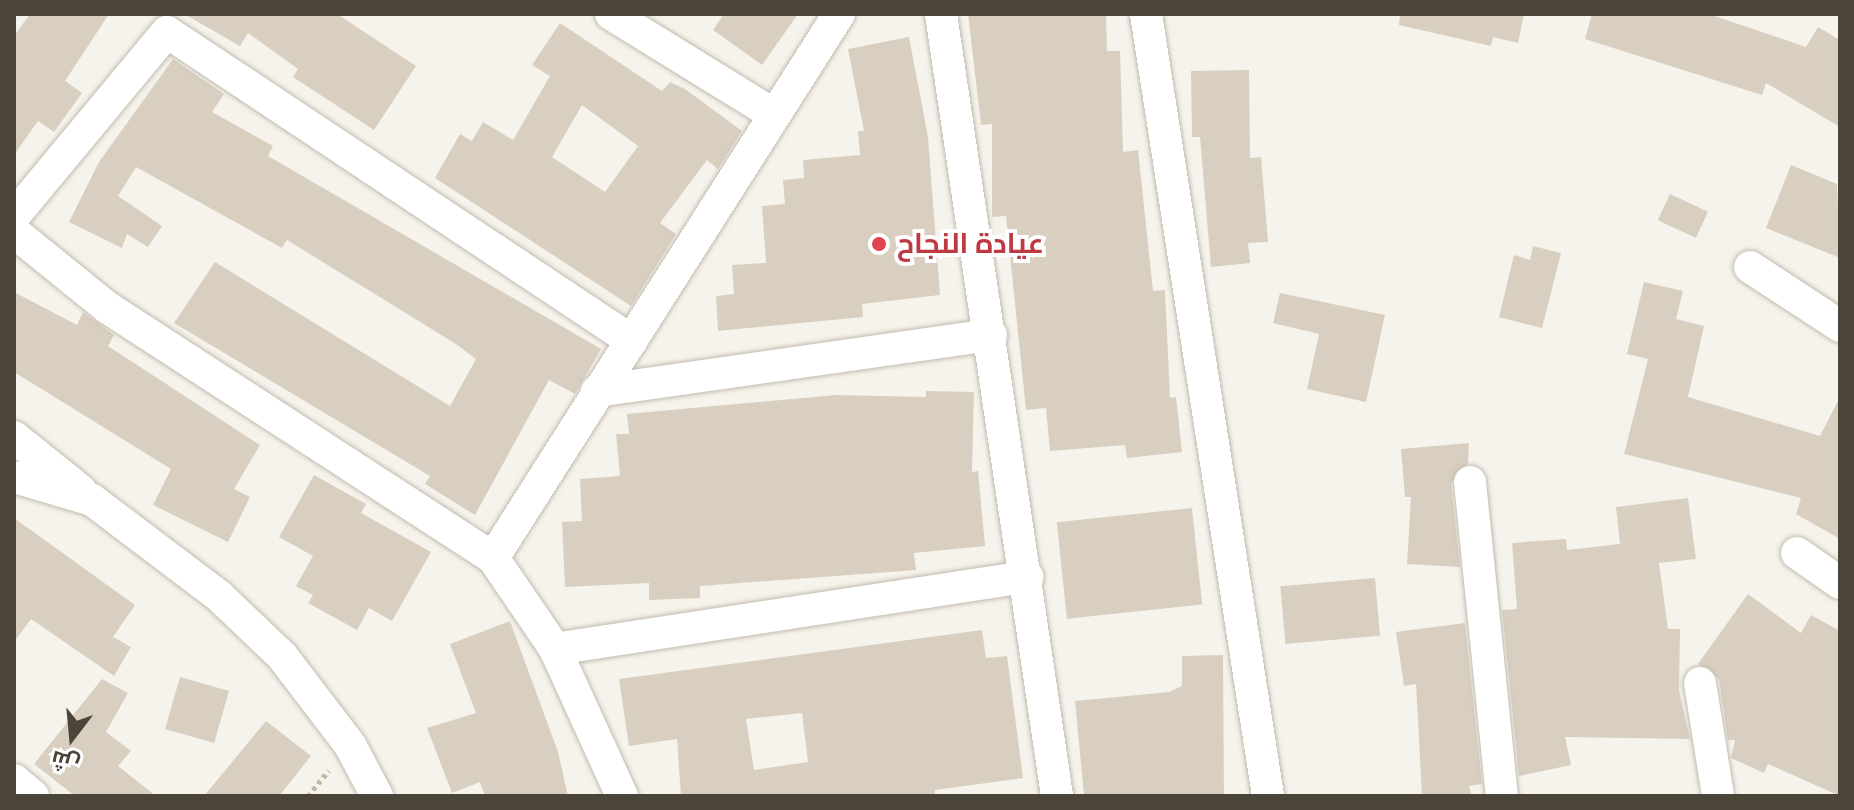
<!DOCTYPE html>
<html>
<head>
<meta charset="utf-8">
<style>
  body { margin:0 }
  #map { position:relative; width:1854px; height:810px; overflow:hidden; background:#f6f3ec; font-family:Roboto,Cairo,sans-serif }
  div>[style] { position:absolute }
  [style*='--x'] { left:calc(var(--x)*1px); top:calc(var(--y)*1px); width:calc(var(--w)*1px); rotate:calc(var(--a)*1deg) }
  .building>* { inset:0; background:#d8cfc1; transform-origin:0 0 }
  .path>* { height:5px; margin-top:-2.5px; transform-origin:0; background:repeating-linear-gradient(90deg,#c4b79f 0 4px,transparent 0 8px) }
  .roads { filter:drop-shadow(0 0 2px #c2bbae) drop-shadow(0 0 2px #c2bbae) }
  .minor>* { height:32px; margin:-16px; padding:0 16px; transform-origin:16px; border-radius:16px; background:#fff }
  .dots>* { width:22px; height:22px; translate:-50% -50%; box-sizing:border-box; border:4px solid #fff; border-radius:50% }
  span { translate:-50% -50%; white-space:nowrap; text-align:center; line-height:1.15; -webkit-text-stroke:8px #fff; paint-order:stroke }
  .health-label { font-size:28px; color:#be3a42; font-weight:700 }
  .left { translate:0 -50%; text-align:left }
  .frame { position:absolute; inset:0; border:16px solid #4b4439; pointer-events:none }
  .north { position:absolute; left:32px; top:698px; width:80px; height:80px; -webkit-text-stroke:6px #fff; paint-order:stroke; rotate:196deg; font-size:22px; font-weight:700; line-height:32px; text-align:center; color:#4b4439 }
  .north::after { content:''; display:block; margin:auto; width:28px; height:36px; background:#4b4439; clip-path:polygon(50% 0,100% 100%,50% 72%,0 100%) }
</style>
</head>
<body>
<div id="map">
  <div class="building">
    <div style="clip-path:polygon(30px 14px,109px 14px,65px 81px,82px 93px,54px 132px,38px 121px,14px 155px,14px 36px)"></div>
    <div style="clip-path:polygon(184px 14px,337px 14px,416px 66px,374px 130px,293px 77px,298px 69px,248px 33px,240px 46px)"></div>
    <div style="clip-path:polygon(724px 14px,798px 14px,762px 65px,713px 30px)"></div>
    <div style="clip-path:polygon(968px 14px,1106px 14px,1107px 51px,1120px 51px,1123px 152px,1138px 150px,1153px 291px,1165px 290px,1170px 398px,1176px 397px,1182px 452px,1127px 458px,1125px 445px,1050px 451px,1046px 408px,1026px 410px,1006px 216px,992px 217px,992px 124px,981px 125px)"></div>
    <div style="clip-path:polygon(1400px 14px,1524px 14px,1518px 43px,1493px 37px,1491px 46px,1399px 25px)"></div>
    <div style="clip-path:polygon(1592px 14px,1709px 14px,1806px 47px,1818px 27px,1840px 40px,1840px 127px,1766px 83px,1762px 95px,1585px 39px)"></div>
    <div style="clip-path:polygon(evenodd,560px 23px,662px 91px,670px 82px,685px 89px,742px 131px,718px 169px,707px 160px,660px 223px,676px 234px,631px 306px,435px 178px,460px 134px,472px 141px,483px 122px,513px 140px,550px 76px,532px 65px,560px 23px,582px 105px,638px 146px,605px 192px,552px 157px,582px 105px)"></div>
    <div style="clip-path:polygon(909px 37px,928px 137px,940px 295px,862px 304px,863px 317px,718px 331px,716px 296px,734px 294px,732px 265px,766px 263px,762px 206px,785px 204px,783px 180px,804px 178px,803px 160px,860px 155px,858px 131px,864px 131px,848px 49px)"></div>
    <div style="clip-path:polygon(173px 59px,224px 94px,212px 112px,273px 146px,268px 156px,601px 349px,575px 394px,549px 380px,475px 515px,425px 484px,430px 476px,174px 323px,215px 262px,450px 406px,476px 359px,456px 344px,287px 240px,282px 248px,136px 167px,118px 196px,162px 226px,148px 247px,127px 234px,122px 248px,69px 222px,99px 162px)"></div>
    <div style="clip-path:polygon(1249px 70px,1250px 158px,1261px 157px,1268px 242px,1248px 243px,1250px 263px,1211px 267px,1200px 137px,1192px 137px,1191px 71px)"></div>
    <div style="clip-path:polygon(1791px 165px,1837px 184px,1840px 258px,1766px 228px)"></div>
    <div style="left:1670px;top:194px;width:42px;height:29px;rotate:25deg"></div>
    <div style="clip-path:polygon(1533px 246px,1561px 253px,1542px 328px,1499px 317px,1514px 255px,1530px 260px)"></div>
    <div style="clip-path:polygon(1644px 282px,1683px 291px,1676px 319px,1704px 326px,1688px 397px,1820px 436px,1840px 397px,1840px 539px,1796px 514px,1801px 498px,1624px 454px,1648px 359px,1627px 354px)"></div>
    <div style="clip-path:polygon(14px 292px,77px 325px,83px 312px,114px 335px,108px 346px,260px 445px,234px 489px,250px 497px,228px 542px,153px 505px,171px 469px,14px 372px)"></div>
    <div style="clip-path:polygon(1280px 293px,1385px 315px,1366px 402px,1307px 389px,1319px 334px,1273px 323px)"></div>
    <div style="clip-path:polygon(926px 391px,974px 392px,972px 472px,978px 471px,985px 546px,914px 553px,916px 570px,700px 586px,700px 598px,649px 600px,649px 583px,565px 587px,562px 522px,582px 521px,580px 479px,620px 476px,616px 434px,629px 434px,627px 414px,836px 395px,926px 397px)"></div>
    <div style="clip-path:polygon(1469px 443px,1468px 463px,1451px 483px,1460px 567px,1407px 564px,1411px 497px,1405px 497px,1401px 449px)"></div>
    <div style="clip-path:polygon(314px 475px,366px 504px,361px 513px,431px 552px,392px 621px,369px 608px,357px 630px,308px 603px,313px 595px,296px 586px,313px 556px,279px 537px)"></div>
    <div style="clip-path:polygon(1688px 498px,1696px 559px,1659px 563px,1668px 629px,1680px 629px,1679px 691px,1690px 739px,1565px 737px,1571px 765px,1519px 776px,1502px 610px,1517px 609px,1512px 543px,1566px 539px,1567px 550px,1620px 544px,1616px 507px)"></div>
    <div style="left:1192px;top:508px;width:97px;height:136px;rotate:84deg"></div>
    <div style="clip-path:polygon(14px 518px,135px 605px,113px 637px,131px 647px,114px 676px,31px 619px,14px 642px)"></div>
    <div style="left:1375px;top:578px;width:58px;height:95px;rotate:85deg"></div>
    <div style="clip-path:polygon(1748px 594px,1801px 633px,1811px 615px,1840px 631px,1840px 796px,1768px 764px,1764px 773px,1731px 758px,1735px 740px,1728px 740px,1719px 679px,1698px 664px)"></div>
    <div style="clip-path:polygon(510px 621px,558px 752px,568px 796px,485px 796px,480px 782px,452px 793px,427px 728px,476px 713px,450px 644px)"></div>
    <div style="clip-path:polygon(1465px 623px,1482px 784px,1469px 786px,1472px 796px,1422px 796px,1416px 684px,1404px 686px,1396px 632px)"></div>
    <div style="clip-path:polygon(evenodd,982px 630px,986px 658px,1007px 656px,1023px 778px,935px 790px,935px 796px,681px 796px,677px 739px,629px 746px,619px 679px,982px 630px,802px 713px,808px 762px,754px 770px,746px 719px,802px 713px)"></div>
    <div style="clip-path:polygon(1223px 655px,1224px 796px,1084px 796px,1075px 701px,1169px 692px,1182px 686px,1182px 656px)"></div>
    <div style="left:180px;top:677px;width:51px;height:54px;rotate:16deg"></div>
    <div style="clip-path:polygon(102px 679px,128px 693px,106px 732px,131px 751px,118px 766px,156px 796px,75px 796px,34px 764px)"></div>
    <div style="clip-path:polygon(266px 721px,311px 756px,279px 796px,204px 796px)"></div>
  </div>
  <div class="path">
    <div style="--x:308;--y:796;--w:33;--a:-51"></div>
  </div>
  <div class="roads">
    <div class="minor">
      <div style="--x:611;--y:14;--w:190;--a:31.7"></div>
      <div style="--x:941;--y:14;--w:791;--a:81.56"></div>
      <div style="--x:1146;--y:14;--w:791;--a:81.13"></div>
      <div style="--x:14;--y:216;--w:239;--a:-50.3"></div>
      <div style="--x:167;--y:32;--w:558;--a:33.6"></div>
      <div style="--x:14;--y:232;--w:121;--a:39"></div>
      <div style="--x:108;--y:308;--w:459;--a:33"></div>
      <div style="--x:493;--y:558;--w:110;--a:55.7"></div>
      <div style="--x:555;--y:649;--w:162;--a:65.5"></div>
      <div style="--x:1750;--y:267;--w:108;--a:33.2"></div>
      <div style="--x:597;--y:391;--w:398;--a:-8.1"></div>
      <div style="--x:14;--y:437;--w:85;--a:38.8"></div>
      <div style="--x:14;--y:477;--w:81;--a:16.4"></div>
      <div style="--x:92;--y:500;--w:159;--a:37.1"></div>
      <div style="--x:219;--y:596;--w:87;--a:43.6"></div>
      <div style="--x:282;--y:656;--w:112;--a:52.6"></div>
      <div style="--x:350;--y:745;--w:58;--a:62.1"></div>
      <div style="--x:1470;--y:482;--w:316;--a:84.2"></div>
      <div style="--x:1797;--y:553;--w:52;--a:34.9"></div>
      <div style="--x:493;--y:558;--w:645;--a:-57.54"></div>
      <div style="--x:555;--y:649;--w:478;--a:-8.7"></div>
      <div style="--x:1700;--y:683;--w:114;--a:80.9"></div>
      <div style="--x:14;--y:780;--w:25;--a:40"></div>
    </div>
  </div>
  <div class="dots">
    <div style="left:879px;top:244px;background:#e0444e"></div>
  </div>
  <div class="health-label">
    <span class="left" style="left:897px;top:244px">عيادة النجاح</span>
  </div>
  <div class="frame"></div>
  <div class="north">ش</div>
</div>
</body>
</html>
